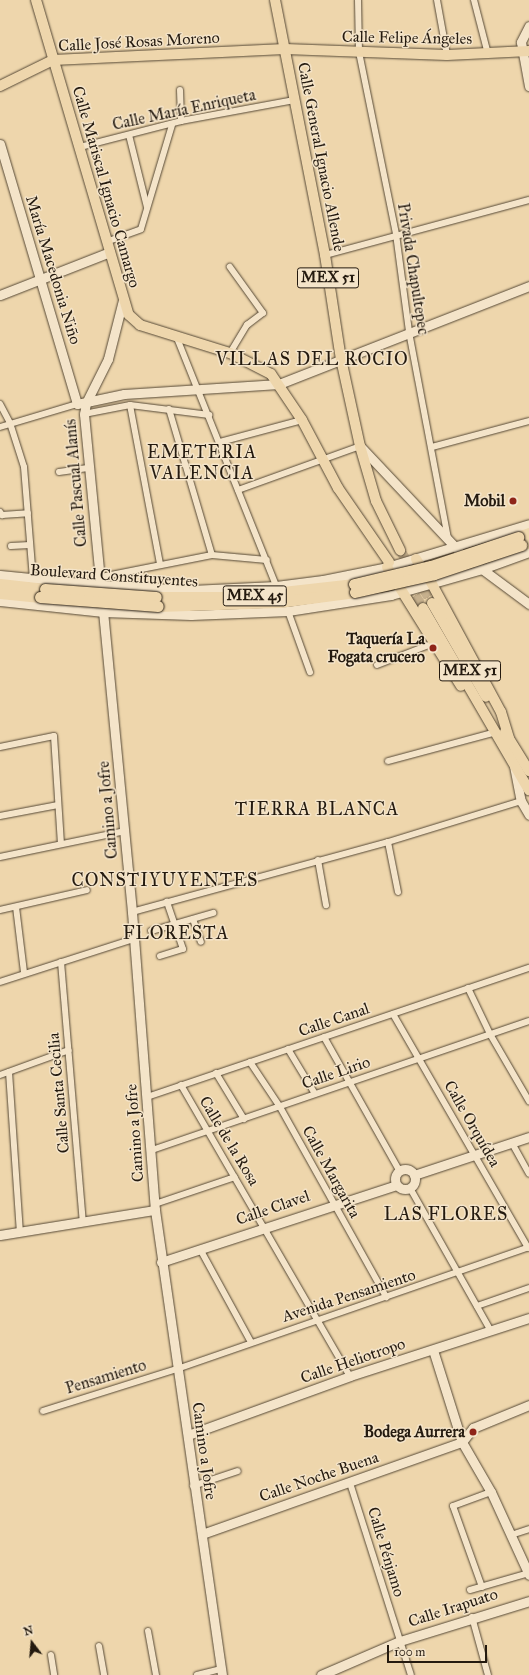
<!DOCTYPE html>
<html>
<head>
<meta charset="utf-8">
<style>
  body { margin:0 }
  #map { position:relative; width:529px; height:1675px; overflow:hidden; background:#eed6ac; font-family:"IM FELL Great Primer",serif }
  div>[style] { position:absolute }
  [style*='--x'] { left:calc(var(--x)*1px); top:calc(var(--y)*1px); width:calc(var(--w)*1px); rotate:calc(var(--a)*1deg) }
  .primary-tunnel>* { height:10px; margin-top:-5px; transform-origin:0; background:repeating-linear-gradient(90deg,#c6b08d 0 10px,transparent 0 15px) }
  .roads { filter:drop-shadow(0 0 1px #564936) drop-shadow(0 0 1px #564936) }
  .street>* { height:6px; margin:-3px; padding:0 3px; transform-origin:3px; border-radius:3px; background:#f4e4c9 }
  .secondary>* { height:9px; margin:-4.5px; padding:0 4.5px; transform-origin:4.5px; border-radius:4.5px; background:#f4e4c9 }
  .secondary>.ring { margin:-4.5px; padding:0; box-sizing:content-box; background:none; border:9px solid #f4e4c9; border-radius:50% }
  .primary>* { height:10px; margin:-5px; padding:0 5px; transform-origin:5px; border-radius:5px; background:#eed6ac }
  .highway>* { height:11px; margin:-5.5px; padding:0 5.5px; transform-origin:5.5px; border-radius:5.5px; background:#eed6ac }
  .bridges { filter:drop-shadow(0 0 1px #241a0f) drop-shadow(0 0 1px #241a0f) }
  .highway-bridge>* { height:11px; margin:-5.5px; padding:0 5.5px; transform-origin:5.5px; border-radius:5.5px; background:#eed6ac }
  .dots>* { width:11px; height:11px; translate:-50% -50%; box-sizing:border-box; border:2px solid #f4e4c9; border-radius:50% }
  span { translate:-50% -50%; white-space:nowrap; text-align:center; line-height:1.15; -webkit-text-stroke:3px #f4e4c9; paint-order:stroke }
  .shield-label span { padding:1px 3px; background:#f4e4c9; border:1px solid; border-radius:3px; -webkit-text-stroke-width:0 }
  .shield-label { font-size:15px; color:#241a0f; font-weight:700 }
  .street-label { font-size:16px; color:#241a0f }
  .poi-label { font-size:16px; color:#241a0f; font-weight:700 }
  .right { translate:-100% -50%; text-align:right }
  .quarter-label { font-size:18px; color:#241a0f; letter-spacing:1px }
  .north { position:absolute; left:12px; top:1623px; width:40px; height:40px; -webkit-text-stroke:3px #f4e4c9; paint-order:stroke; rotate:344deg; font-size:11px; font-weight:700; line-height:16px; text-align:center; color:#241a0f }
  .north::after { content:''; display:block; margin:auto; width:14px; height:18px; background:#241a0f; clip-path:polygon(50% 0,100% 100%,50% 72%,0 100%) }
  .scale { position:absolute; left:387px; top:1645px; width:100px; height:18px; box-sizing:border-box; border:2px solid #241a0f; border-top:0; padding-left:5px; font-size:12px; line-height:14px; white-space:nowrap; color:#241a0f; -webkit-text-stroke:3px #f4e4c9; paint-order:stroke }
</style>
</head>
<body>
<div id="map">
  <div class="primary-tunnel">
    <div style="--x:400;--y:550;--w:62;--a:58.9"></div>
    <div style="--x:407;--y:583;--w:30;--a:57"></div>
  </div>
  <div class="roads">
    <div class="street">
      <div style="--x:358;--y:0;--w:52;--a:88.9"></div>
      <div style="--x:359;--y:52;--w:186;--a:78.5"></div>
      <div style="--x:396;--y:234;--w:99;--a:82.4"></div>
      <div style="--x:409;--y:332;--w:211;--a:79.3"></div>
      <div style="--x:437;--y:0;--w:56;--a:79.7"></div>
      <div style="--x:474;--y:0;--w:56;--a:75.5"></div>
      <div style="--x:180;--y:90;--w:31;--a:88"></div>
      <div style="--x:129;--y:135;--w:74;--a:76"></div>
      <div style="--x:80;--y:147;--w:104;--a:-14.4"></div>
      <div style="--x:181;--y:121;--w:115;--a:-10.5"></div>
      <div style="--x:106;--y:242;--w:37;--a:-20"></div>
      <div style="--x:141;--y:229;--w:109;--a:-73.4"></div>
      <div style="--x:325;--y:255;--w:211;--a:-15.1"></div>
      <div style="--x:177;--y:338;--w:267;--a:68.2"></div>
      <div style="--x:230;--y:353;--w:33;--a:-59"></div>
      <div style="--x:247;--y:325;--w:20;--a:-37"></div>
      <div style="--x:263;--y:313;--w:57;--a:-125.7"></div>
      <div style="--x:0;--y:404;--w:21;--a:62"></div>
      <div style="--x:10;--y:423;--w:46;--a:72.3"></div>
      <div style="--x:24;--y:467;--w:111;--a:85.4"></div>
      <div style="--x:130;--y:405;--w:162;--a:79.3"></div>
      <div style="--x:169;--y:409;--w:152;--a:73.6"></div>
      <div style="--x:84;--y:414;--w:47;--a:-11.1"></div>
      <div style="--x:130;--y:405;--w:80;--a:7.2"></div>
      <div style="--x:0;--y:427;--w:80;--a:-16.6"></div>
      <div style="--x:220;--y:442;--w:85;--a:-15"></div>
      <div style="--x:432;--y:447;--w:100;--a:-15"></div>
      <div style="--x:59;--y:472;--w:29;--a:-8"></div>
      <div style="--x:238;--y:490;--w:130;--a:-19.8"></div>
      <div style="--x:0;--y:512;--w:4;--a:56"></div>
      <div style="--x:2;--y:515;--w:26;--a:-4"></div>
      <div style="--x:11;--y:546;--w:19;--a:-3"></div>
      <div style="--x:101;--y:577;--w:113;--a:-11.2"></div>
      <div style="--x:212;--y:555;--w:55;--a:5.2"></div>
      <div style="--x:288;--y:611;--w:65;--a:70.2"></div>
      <div style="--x:377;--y:665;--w:61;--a:-21.1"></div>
      <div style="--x:0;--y:747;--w:55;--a:-11.5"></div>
      <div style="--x:54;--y:736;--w:108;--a:86.3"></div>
      <div style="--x:388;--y:761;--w:112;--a:-15"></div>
      <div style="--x:0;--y:816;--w:59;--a:-10.7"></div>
      <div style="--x:388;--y:842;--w:51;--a:78.7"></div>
      <div style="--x:0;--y:857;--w:128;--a:-11.7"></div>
      <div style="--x:318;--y:860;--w:46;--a:79.9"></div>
      <div style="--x:16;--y:907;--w:65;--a:83"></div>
      <div style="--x:0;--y:910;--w:89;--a:-12.9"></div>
      <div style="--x:132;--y:912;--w:265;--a:-15.3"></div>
      <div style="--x:388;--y:842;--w:139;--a:-17.1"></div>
      <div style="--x:193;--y:919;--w:24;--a:71"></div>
      <div style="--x:151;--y:931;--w:65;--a:-16.2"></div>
      <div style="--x:160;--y:956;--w:24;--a:-17"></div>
      <div style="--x:183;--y:949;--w:50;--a:-108.8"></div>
      <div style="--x:61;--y:962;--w:262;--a:85.2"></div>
      <div style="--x:0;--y:982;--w:140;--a:-17.9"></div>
      <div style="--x:468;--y:988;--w:51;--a:64.4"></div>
      <div style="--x:490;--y:1034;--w:78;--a:59.8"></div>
      <div style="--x:393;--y:1014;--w:270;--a:60"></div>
      <div style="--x:324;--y:1037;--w:153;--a:60.6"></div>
      <div style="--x:288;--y:1049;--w:52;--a:59"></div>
      <div style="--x:250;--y:1062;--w:54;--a:56.3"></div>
      <div style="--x:280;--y:1107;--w:218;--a:60.8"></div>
      <div style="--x:9;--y:1072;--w:160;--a:86.1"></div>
      <div style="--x:216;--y:1073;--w:54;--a:58.7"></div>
      <div style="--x:0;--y:1075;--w:73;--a:-19.9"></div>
      <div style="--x:181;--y:1085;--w:337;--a:59.9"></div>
      <div style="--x:147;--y:1097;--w:403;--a:-18.7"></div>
      <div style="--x:512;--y:1143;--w:35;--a:61"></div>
      <div style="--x:152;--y:1150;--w:398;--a:-18.9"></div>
      <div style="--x:410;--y:1188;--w:164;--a:60.5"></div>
      <div style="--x:155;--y:1204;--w:84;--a:-18.6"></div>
      <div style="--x:200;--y:1249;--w:106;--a:61.3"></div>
      <div style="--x:477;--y:1306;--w:55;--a:-19.1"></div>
      <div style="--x:43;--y:1411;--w:140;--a:-17.4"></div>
      <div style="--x:177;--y:1369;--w:373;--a:-19.1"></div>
      <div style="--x:350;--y:1483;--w:201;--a:72.4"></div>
      <div style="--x:193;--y:1486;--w:47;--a:-18.4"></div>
      <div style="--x:511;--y:1535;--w:19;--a:-18"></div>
      <div style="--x:482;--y:1587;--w:86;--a:-109.7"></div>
      <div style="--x:453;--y:1506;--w:40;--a:-20.2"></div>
      <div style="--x:470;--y:1590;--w:61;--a:-16.1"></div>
      <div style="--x:472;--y:1617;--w:60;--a:74.6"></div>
      <div style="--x:148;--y:1631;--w:45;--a:79.7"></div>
      <div style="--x:99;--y:1646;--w:29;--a:80"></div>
      <div style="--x:51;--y:1655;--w:20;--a:81"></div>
      <div style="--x:197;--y:1675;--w:25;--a:-14"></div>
    </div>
    <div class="secondary">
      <div style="--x:529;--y:26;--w:18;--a:117"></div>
      <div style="--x:521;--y:42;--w:45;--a:79.7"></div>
      <div style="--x:0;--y:144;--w:271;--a:73.5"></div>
      <div style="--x:77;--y:404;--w:48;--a:-12"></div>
      <div style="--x:124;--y:394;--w:155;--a:-3.7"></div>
      <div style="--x:279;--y:384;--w:269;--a:-21.4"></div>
      <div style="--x:0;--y:295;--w:118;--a:-21.4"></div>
      <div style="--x:123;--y:300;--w:61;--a:104.3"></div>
      <div style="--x:108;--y:359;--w:49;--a:116.6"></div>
      <div style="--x:86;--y:403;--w:11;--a:100"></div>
      <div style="--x:84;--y:414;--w:500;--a:84.49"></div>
      <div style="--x:132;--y:912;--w:299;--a:85.6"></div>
      <div style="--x:155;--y:1210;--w:470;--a:81.8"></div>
      <div style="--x:360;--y:446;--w:144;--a:46.7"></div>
      <div style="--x:478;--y:566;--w:64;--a:36.7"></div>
      <div style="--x:0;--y:575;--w:102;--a:5.6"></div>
      <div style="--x:102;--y:585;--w:89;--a:3.2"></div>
      <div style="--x:191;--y:590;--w:85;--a:-2.7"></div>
      <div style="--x:276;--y:586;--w:47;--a:-7.3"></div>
      <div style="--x:323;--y:580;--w:65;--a:-11.5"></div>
      <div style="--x:387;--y:567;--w:148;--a:-16.8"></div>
      <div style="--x:0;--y:601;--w:104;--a:6.1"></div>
      <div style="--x:103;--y:612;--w:88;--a:2"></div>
      <div style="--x:191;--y:615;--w:97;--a:-2.4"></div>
      <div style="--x:288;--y:611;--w:104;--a:-8.8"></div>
      <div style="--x:391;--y:595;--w:95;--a:-15.9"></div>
      <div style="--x:482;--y:569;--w:50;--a:-19.9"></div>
      <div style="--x:514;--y:766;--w:36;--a:79"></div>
      <div style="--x:521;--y:801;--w:16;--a:60"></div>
      <div class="ring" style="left:395px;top:1169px;width:11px;height:11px"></div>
      <div style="--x:414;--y:1175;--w:121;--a:-18.3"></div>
      <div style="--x:0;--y:1235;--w:157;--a:-9.2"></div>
      <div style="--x:161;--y:1262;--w:247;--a:-18.1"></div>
      <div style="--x:433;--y:1350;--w:96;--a:72.5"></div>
      <div style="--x:462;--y:1442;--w:58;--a:59.9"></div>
      <div style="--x:491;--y:1492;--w:91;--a:65.4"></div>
      <div style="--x:188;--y:1435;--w:172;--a:-20"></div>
      <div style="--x:350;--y:1376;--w:188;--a:-18"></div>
      <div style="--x:202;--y:1534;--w:276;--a:-19.5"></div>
      <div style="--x:462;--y:1442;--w:18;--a:-52"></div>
      <div style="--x:473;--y:1428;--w:61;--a:-22.3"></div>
      <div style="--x:321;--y:1675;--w:86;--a:-23.3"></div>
      <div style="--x:400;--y:1641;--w:135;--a:-17.2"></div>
    </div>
    <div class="primary">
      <div style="--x:36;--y:0;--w:328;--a:73.6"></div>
      <div style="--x:129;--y:315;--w:15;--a:42"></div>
      <div style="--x:140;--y:325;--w:94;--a:17.3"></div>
      <div style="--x:230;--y:353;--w:46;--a:27.1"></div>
      <div style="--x:271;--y:374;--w:55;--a:56"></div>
      <div style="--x:302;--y:420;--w:77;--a:62.1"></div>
      <div style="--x:338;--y:488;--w:90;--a:55.4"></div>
      <div style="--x:275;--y:0;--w:260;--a:78.9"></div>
      <div style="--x:325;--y:255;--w:105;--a:81.3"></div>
      <div style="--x:341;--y:359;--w:89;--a:77.7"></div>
      <div style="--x:360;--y:446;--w:57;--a:73.8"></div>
      <div style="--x:376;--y:501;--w:55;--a:63.9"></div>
      <div style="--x:0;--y:86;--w:59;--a:-26.1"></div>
      <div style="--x:53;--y:60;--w:232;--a:-2.7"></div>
      <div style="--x:285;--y:49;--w:162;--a:2.1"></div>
      <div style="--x:447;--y:55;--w:82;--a:-2.8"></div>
      <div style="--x:416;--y:559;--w:30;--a:57"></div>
      <div style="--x:432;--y:584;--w:145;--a:61.7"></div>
      <div style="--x:501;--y:712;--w:27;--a:73"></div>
      <div style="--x:387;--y:567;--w:140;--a:58.1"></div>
      <div style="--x:432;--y:603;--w:108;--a:60.1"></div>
      <div style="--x:423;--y:608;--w:211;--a:59.8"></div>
      <div style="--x:505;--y:732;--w:46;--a:58.4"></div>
    </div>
    <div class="highway">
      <div style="--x:518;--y:537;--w:12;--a:-20"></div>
      <div style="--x:521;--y:545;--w:9;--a:-21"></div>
      <div style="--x:0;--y:584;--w:45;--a:6.3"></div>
      <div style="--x:0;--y:593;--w:40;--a:5.7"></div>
      <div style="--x:156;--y:597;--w:82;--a:0"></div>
      <div style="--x:238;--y:597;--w:117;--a:-6.4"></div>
      <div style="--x:158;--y:606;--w:121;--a:-1.9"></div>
      <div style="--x:279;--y:602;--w:77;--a:-7.5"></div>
    </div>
  </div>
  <div class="bridges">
    <div class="highway-bridge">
      <div style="--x:354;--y:584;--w:79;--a:-13.2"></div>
      <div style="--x:431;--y:566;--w:92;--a:-18.4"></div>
      <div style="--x:45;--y:589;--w:111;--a:4.1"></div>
      <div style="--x:355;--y:592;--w:81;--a:-12.8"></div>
      <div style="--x:434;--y:574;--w:92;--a:-18.4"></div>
      <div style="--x:40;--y:597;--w:118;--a:4.4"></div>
    </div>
  </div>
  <div class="dots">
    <div style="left:513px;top:501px;background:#8f2418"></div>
    <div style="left:433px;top:648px;background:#8f2418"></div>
    <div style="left:473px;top:1432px;background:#8f2418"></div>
  </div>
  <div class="shield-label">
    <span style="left:328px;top:278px">MEX 51</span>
    <span style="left:255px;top:596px">MEX 45</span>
    <span style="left:470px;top:671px">MEX 51</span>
  </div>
  <div class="street-label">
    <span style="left:407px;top:38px;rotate:1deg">Calle Felipe Ángeles</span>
    <span style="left:139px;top:42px;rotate:-3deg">Calle José Rosas Moreno</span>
    <span style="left:184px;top:110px;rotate:-12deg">Calle María Enriqueta</span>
    <span style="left:321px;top:157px;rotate:79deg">Calle General Ignacio Allende</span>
    <span style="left:106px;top:187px;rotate:74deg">Calle Mariscal Ignacio Camargo</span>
    <span style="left:413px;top:269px;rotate:81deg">Privada Chapultepec</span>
    <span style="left:53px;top:270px;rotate:73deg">María Macedonia Niño</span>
    <span style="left:76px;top:483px;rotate:-95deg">Calle Pascual Alanís</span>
    <span style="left:114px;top:576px;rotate:4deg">Boulevard Constituyentes</span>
    <span style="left:108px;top:810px;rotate:-95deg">Camino a Jofre</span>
    <span style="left:334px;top:1020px;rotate:-19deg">Calle Canal</span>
    <span style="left:336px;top:1073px;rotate:-19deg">Calle Lirio</span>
    <span style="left:59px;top:1093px;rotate:-95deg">Calle Santa Cecilia</span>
    <span style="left:472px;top:1124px;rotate:60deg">Calle Orquídea</span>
    <span style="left:135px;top:1133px;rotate:-94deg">Camino a Jofre</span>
    <span style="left:229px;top:1141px;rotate:59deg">Calle de la Rosa</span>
    <span style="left:331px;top:1172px;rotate:61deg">Calle Margarita</span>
    <span style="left:273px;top:1208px;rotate:-19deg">Calle Clavel</span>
    <span style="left:349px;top:1296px;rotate:-18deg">Avenida Pensamiento</span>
    <span style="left:353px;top:1361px;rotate:-19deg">Calle Heliotropo</span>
    <span style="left:106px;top:1377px;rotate:-17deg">Pensamiento</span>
    <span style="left:204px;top:1451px;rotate:82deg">Camino a Jofre</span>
    <span style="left:319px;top:1477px;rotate:-19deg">Calle Noche Buena</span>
    <span style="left:386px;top:1552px;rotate:73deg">Calle Pénjamo</span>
    <span style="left:453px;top:1608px;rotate:-18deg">Calle Irapuato</span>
  </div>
  <div class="poi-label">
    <span class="right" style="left:505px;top:501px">Mobil</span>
    <span class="right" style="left:425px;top:648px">Taquería La<br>Fogata crucero</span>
    <span class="right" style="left:465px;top:1432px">Bodega Aurrera</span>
  </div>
  <div class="quarter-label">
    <span style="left:312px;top:359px">VILLAS DEL ROCIO</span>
    <span style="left:202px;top:463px">EMETERIA<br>VALENCIA</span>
    <span style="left:317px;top:809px">TIERRA BLANCA</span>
    <span style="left:165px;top:880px">CONSTIYUYENTES</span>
    <span style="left:176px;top:933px">FLORESTA</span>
    <span style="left:446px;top:1214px">LAS FLORES</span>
  </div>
  <div class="north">N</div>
  <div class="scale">100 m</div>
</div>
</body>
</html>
